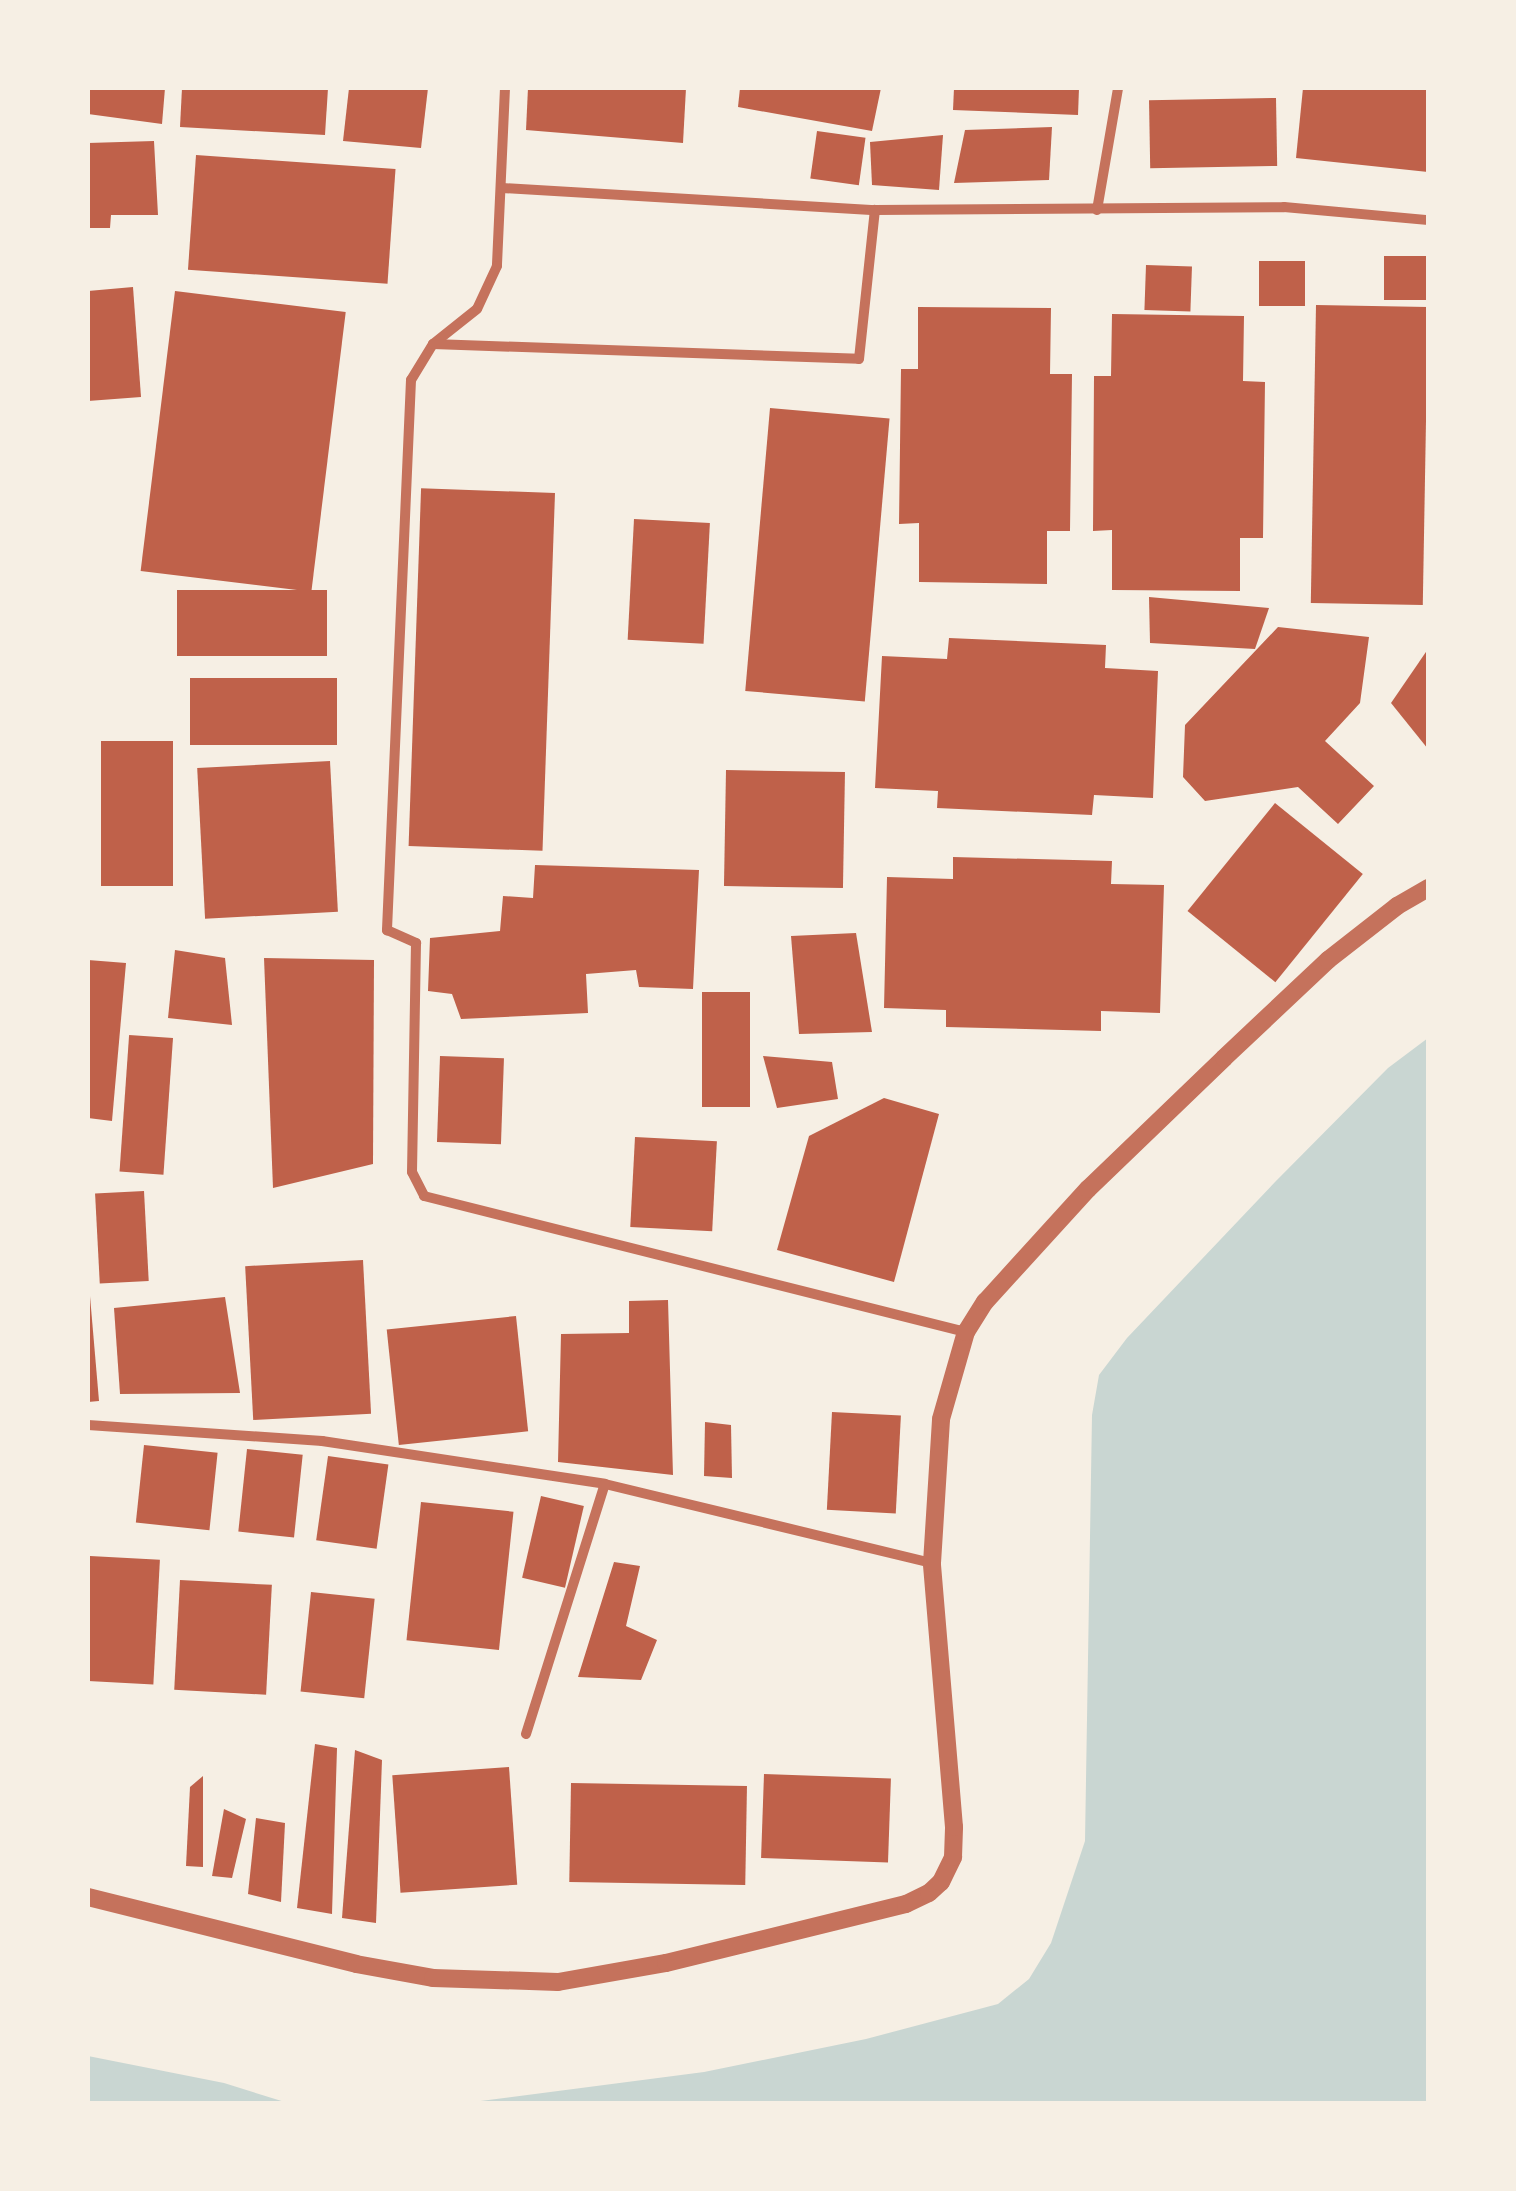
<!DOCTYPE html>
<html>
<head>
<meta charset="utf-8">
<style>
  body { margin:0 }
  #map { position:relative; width:1516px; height:2191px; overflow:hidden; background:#f6efe4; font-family:Quicksand,sans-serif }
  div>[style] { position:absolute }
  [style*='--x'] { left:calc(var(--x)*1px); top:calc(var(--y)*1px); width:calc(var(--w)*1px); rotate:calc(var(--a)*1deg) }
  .water>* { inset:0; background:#c9d6d2 }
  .building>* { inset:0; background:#bf614a; transform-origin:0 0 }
  .minor>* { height:10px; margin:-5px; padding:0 5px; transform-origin:5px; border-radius:5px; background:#c5725c }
  .tertiary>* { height:18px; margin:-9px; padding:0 9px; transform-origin:9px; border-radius:9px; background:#c5725c }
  span { translate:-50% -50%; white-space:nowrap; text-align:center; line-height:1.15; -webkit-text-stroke:8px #f6efe4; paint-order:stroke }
  .frame { position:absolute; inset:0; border:90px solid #f6efe4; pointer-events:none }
</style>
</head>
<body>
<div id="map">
  <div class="water">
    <div style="clip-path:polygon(1428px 1038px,1428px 2103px,465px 2103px,704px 2072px,866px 2039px,998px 2004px,1029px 1979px,1051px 1943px,1085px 1841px,1092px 1415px,1099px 1375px,1127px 1338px,1275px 1182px,1388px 1068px)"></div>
    <div style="clip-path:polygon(88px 2056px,224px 2083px,288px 2103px,88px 2103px)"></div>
  </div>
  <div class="building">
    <div style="clip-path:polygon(88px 88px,165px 88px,162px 124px,88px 114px)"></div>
    <div style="clip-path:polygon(182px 88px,328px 88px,325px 135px,180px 127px)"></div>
    <div style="clip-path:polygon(349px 88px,428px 88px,421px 148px,343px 141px)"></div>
    <div style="clip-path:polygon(528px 88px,686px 88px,683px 143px,526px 130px)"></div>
    <div style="clip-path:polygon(740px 88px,881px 88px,872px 131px,738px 107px)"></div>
    <div style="clip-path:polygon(954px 88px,1079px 88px,1078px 115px,953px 110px)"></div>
    <div style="clip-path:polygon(1303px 88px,1428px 88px,1428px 172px,1296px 158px)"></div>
    <div style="left:1276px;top:98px;width:68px;height:127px;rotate:89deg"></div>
    <div style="clip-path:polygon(1052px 127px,1049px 180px,954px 183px,965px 130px)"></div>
    <div style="left:817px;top:131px;width:49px;height:48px;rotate:8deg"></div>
    <div style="clip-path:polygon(943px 135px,939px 190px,872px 185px,870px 142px)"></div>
    <div style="clip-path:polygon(154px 141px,158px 215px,111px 215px,110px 228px,88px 228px,88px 143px)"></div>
    <div style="left:196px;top:155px;width:200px;height:115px;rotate:4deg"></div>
    <div style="left:1384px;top:256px;width:44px;height:44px"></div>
    <div style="left:1259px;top:261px;width:46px;height:45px"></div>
    <div style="left:1146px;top:265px;width:46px;height:45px;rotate:2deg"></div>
    <div style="clip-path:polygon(133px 287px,141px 397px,88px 401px,88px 291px)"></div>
    <div style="left:175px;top:291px;width:172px;height:282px;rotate:7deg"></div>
    <div style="left:1316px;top:305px;width:112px;height:298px;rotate:1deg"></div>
    <div style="clip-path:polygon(918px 307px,1051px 308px,1050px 374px,1072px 374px,1070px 531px,1047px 531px,1047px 584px,919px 582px,919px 523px,899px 524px,901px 369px,918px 369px)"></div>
    <div style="clip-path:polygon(1112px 314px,1244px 316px,1243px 381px,1265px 382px,1263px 538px,1240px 538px,1240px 591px,1112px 590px,1112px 530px,1093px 531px,1094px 376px,1111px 376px)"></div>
    <div style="left:770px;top:408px;width:120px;height:284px;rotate:5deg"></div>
    <div style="left:555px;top:493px;width:358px;height:134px;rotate:92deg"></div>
    <div style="left:634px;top:519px;width:76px;height:121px;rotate:3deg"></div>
    <div style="left:177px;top:590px;width:150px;height:66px"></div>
    <div style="clip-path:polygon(1149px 597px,1269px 608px,1255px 649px,1150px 643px)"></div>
    <div style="clip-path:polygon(1278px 627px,1369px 637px,1360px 703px,1325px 741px,1374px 786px,1338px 824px,1298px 787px,1205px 801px,1183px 777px,1185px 725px)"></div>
    <div style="clip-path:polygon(949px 638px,1106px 645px,1105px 668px,1158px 671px,1153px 798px,1094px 795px,1092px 815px,937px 808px,938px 791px,875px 788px,882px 656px,947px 659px)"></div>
    <div style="clip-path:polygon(1428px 649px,1428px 749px,1391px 703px)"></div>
    <div style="left:190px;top:678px;width:147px;height:67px"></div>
    <div style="left:101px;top:741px;width:72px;height:145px"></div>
    <div style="left:330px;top:761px;width:151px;height:133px;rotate:87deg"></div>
    <div style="left:726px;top:770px;width:119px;height:116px;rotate:1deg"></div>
    <div style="left:1275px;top:803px;width:113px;height:139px;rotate:39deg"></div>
    <div style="clip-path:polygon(953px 857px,1112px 861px,1111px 884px,1164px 885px,1160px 1013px,1101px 1011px,1101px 1031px,946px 1027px,946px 1010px,884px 1008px,887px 877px,953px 879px)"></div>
    <div style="clip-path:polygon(535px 865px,699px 870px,693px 989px,639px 987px,636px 970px,586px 974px,588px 1013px,461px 1019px,452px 994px,428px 991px,430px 938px,500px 931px,503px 896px,533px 898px)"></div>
    <div style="clip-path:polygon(856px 933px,872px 1032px,799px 1034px,791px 936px)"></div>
    <div style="clip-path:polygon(175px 950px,225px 958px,232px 1025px,168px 1018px)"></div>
    <div style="clip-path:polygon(264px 958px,374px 960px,373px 1164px,273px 1188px)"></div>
    <div style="clip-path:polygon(88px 960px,126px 963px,112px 1121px,88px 1118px)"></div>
    <div style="left:702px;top:992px;width:48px;height:115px"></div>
    <div style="left:173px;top:1038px;width:137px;height:44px;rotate:94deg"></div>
    <div style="left:440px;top:1056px;width:64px;height:86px;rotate:2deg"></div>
    <div style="clip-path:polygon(763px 1056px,832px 1062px,838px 1099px,777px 1108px)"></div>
    <div style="clip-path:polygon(884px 1098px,939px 1114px,894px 1282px,777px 1250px,809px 1136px)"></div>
    <div style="left:635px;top:1137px;width:82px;height:90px;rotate:3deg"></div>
    <div style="left:144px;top:1191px;width:90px;height:49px;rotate:87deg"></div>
    <div style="left:363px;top:1260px;width:154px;height:118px;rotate:87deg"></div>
    <div style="clip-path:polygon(88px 1273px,99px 1401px,88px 1402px)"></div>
    <div style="clip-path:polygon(225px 1297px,240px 1393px,120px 1394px,114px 1308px)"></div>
    <div style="clip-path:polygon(668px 1300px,673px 1475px,558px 1462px,561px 1334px,629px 1333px,629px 1301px)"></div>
    <div style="left:516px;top:1316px;width:116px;height:130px;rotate:84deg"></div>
    <div style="left:832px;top:1412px;width:69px;height:98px;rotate:3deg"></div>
    <div style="clip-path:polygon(705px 1422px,731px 1425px,732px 1478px,704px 1476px)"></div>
    <div style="left:144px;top:1445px;width:74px;height:78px;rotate:6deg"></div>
    <div style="left:247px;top:1449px;width:56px;height:83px;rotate:6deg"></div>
    <div style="left:328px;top:1456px;width:61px;height:85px;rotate:8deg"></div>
    <div style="left:541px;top:1496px;width:44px;height:84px;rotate:13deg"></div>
    <div style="left:421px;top:1502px;width:93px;height:139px;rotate:6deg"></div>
    <div style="left:90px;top:1556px;width:70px;height:125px;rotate:3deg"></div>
    <div style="clip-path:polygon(614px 1562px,640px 1566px,626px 1626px,657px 1640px,641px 1680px,578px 1677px)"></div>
    <div style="left:180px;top:1580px;width:92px;height:110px;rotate:3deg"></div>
    <div style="left:311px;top:1592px;width:64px;height:100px;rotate:6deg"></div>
    <div style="clip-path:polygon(315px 1744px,337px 1748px,332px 1914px,297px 1908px)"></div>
    <div style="clip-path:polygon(355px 1750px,382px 1760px,376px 1923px,342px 1918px)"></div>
    <div style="left:509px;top:1767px;width:118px;height:117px;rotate:86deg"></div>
    <div style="left:764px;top:1774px;width:127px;height:84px;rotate:2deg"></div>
    <div style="clip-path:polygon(203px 1776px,203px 1867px,186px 1866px,190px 1787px)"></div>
    <div style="left:571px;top:1783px;width:176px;height:99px;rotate:1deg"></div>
    <div style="clip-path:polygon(224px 1809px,246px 1819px,232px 1878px,212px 1876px)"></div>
    <div style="clip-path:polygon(256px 1818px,285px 1823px,281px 1902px,248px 1894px)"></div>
  </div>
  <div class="minor">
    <div style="--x:505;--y:88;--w:178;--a:92.6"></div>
    <div style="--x:497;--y:266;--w:47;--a:114.9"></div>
    <div style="--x:477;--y:309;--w:56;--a:141.5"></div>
    <div style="--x:433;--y:344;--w:42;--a:121.4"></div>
    <div style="--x:411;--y:380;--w:551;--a:92.5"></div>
    <div style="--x:387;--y:930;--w:32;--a:24"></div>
    <div style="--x:416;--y:943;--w:229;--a:91"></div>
    <div style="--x:412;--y:1172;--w:27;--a:63"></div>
    <div style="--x:424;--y:1196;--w:559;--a:14.09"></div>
    <div style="--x:502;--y:188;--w:374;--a:3.4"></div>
    <div style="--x:875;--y:210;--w:409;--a:-0.4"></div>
    <div style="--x:1284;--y:207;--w:145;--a:5.2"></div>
    <div style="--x:1097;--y:210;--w:124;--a:-80.2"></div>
    <div style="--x:433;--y:344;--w:426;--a:2"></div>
    <div style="--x:859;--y:359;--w:150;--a:-83.9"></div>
    <div style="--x:88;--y:1425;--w:235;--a:3.9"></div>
    <div style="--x:322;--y:1441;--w:286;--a:8.6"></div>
    <div style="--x:605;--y:1484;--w:336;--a:13.6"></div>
    <div style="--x:526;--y:1734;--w:262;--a:-72.5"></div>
  </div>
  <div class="tertiary">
    <div style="--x:88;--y:1897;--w:276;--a:14"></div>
    <div style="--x:356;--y:1964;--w:78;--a:10.3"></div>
    <div style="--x:433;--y:1978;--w:125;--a:1.8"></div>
    <div style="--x:558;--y:1982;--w:110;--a:-10"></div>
    <div style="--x:666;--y:1963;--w:247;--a:-13.8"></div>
    <div style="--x:906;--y:1904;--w:25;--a:-26"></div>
    <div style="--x:929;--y:1893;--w:16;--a:-43"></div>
    <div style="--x:941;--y:1882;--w:28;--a:-64"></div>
    <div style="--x:953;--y:1857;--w:30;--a:-88"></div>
    <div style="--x:954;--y:1827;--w:265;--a:-94.8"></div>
    <div style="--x:932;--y:1563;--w:144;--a:-86.4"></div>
    <div style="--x:941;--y:1419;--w:91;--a:-74"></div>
    <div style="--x:966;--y:1332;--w:36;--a:-58"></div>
    <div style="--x:985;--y:1302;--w:153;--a:-47.7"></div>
    <div style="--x:1088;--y:1189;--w:189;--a:-43.9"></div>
    <div style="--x:1224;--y:1058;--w:143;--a:-43.3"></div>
    <div style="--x:1328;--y:960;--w:88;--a:-38"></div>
    <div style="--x:1397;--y:906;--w:36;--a:-30"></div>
  </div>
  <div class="frame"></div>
</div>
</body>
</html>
